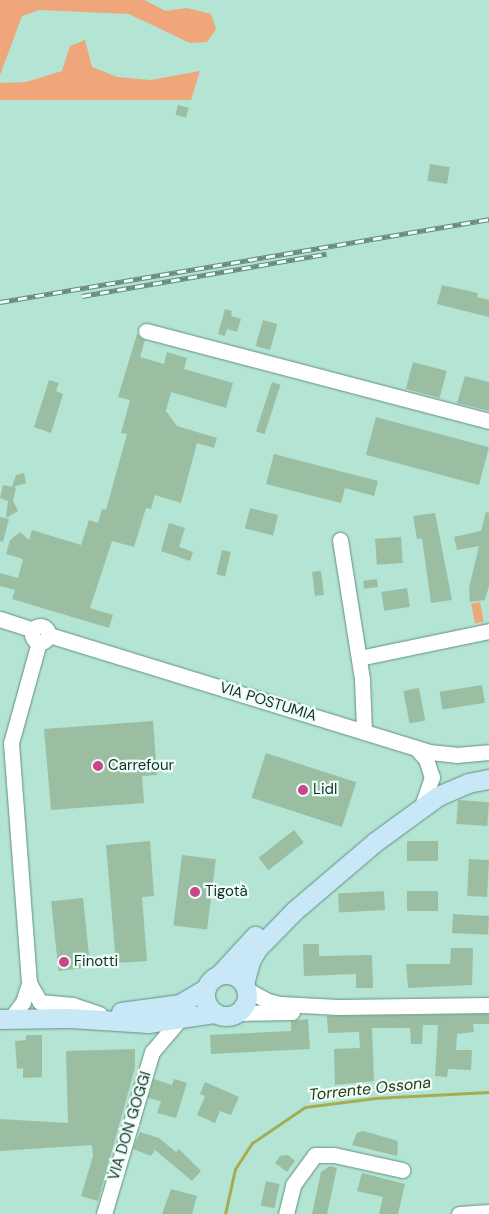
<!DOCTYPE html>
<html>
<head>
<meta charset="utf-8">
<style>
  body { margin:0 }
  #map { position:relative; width:489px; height:1214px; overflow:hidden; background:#b4e4d4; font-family:"DM Sans",sans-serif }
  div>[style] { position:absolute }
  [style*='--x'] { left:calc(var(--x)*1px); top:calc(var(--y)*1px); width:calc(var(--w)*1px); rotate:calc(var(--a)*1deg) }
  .green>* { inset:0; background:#eea67a; transform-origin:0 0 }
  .stream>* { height:3px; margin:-1.5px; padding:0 1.5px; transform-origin:1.5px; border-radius:1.5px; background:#a6ac51 }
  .building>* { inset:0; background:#9bbea3; transform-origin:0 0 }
  .roads { filter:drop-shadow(0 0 1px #628f81) drop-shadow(0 0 1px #628f81) }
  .minor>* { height:15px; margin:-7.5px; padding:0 7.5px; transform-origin:7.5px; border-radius:7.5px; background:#fff }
  .minor>.ring { margin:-7.5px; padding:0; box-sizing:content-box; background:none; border:15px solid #fff; border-radius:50% }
  .major>* { height:19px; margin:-9.5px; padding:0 9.5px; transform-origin:9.5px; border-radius:9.5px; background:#c8e7f7 }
  .major>.ring { margin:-9.5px; padding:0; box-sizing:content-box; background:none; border:19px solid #c8e7f7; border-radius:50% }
  .rail>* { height:5px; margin-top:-2.5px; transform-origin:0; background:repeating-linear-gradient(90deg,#ebfef7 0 9px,#698b80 0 18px); box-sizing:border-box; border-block:1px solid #698b80 }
  .dots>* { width:14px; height:14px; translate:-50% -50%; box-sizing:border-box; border:2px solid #ebfef7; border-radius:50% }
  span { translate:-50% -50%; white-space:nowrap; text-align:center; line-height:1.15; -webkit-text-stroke:4.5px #ebfef7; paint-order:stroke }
  .street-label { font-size:15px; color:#192c26 }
  .poi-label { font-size:15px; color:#192c26 }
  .left { translate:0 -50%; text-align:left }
  .water-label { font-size:16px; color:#343710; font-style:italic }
</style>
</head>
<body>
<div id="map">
  <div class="green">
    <div style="clip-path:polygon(0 0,144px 0,166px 11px,187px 8px,211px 14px,216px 29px,207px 42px,190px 43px,129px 14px,39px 10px,22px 16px,0 75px)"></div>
    <div style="clip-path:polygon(85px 40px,92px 67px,117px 77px,151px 80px,200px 71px,191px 100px,0 100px,0 83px,26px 82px,62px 71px,70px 46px)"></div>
    <div style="left:480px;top:602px;width:20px;height:9px;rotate:79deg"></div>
  </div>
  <div class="stream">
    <div style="--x:225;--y:1214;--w:46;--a:-77.5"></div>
    <div style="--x:235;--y:1169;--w:31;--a:-57"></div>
    <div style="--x:252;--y:1143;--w:64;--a:-34.2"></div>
    <div style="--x:305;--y:1107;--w:71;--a:-7.3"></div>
    <div style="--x:375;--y:1098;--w:114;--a:-3"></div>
  </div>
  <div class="building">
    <div style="left:178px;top:105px;width:11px;height:10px;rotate:15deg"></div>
    <div style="left:430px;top:164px;width:20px;height:17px;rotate:9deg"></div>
    <div style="clip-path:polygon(442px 285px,478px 293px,477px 297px,489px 300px,489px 317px,437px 304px)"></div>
    <div style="clip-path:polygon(225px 309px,232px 311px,231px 316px,241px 319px,237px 332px,227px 329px,225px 336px,218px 334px)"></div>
    <div style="left:263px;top:320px;width:15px;height:27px;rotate:16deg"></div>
    <div style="clip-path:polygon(137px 334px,145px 340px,140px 357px,164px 364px,167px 352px,187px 358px,184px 369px,233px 383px,226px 408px,171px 392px,166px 411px,177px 426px,217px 438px,214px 448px,197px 443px,181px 503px,155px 495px,151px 509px,146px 508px,134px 547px,112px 541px,90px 608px,113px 615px,109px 628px,12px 599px,15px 590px,0 586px,0 573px,18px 578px,23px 559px,6px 554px,10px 540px,20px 532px,29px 540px,32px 530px,81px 545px,89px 520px,98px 523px,102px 509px,106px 510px,127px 434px,121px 433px,130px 400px,118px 397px)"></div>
    <div style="left:413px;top:362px;width:35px;height:28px;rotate:15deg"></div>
    <div style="clip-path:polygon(465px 376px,489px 382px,489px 411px,457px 403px)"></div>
    <div style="clip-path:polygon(49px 380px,59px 383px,56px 391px,63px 394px,51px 433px,34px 427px)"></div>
    <div style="left:272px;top:382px;width:9px;height:52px;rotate:18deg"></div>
    <div style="left:376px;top:417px;width:117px;height:39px;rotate:15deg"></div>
    <div style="clip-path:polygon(274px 454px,378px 481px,374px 496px,345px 488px,341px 503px,266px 484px)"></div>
    <div style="clip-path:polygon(24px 473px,26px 483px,13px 487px,16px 488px,13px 501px,18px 511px,6px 518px,8px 501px,0 498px,3px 485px,12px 487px,16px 475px)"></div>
    <div style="left:250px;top:508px;width:29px;height:21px;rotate:14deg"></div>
    <div style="clip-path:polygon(486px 512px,489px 513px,489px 586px,485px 600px,470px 602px,469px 588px,479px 546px,457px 550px,454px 537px,481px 531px)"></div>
    <div style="clip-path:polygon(435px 513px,452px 600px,431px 603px,422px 538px,417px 539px,413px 516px)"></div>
    <div style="clip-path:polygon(0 517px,9px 519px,3px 542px,0 541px)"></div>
    <div style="clip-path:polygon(169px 523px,185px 528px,179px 547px,193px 552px,190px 561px,161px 551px)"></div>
    <div style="left:401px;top:537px;width:26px;height:26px;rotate:86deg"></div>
    <div style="left:222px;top:550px;width:9px;height:25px;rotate:13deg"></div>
    <div style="left:321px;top:571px;width:24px;height:9px;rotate:83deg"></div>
    <div style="left:377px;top:579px;width:8px;height:14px;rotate:83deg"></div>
    <div style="left:407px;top:588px;width:19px;height:26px;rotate:81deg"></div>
    <div style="left:482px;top:685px;width:18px;height:43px;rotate:81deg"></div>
    <div style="left:419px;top:688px;width:33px;height:16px;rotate:79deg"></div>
    <div style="clip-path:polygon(153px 721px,157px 775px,142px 776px,144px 803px,51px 810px,44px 729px)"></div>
    <div style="left:266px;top:753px;width:95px;height:47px;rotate:18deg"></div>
    <div style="left:458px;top:800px;width:31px;height:24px;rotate:4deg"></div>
    <div style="left:294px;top:830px;width:16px;height:45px;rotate:52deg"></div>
    <div style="clip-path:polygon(150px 841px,154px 896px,142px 897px,147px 961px,116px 963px,106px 845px)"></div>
    <div style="left:407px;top:841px;width:31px;height:20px"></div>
    <div style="left:182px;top:855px;width:34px;height:71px;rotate:7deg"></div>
    <div style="left:469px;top:859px;width:20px;height:37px;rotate:3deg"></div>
    <div style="left:384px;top:891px;width:19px;height:46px;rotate:87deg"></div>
    <div style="left:407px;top:891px;width:31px;height:20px"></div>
    <div style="left:83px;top:898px;width:70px;height:32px;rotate:84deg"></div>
    <div style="left:453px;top:914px;width:36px;height:19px;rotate:3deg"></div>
    <div style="clip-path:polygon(303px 944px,319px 944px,319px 956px,372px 955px,373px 988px,356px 988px,356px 974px,304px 976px)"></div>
    <div style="clip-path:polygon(451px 948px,473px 948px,472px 985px,408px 988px,406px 964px,450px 964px)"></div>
    <div style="clip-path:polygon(489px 1014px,489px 1024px,473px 1024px,474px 1032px,457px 1034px,456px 1050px,472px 1050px,471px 1070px,448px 1069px,447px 1077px,435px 1076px,438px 1025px,423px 1025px,422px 1044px,411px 1044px,410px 1028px,372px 1028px,374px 1081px,335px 1085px,334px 1049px,360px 1048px,359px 1032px,328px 1033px,327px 1016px)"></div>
    <div style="clip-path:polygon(308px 1019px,310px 1049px,211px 1054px,210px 1035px,291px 1031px,291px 1021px)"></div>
    <div style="clip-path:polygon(26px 1035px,42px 1035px,42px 1077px,23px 1078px,23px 1068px,17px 1069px,15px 1041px,26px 1040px)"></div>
    <div style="clip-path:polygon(135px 1049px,135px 1068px,98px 1201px,81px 1196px,93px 1156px,92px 1145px,0 1151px,0 1119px,68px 1123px,66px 1051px)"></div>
    <div style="clip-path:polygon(154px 1079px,172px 1085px,174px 1079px,187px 1083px,176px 1118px,157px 1113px,161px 1101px,148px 1098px)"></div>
    <div style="clip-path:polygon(205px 1082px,239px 1097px,231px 1115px,220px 1111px,215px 1123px,197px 1115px,205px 1096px,200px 1094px)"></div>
    <div style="clip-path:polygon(363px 1131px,395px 1140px,398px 1142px,397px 1156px,352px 1145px,357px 1133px)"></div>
    <div style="clip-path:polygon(140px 1132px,159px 1138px,176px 1152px,179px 1149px,201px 1171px,192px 1181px,155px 1150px,151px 1156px,133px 1149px)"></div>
    <div style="clip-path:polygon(288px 1155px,295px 1161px,287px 1172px,275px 1163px,280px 1156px)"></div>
    <div style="clip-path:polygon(330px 1166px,337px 1168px,327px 1214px,312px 1214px,321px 1172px)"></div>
    <div style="clip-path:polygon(362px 1173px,405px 1184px,398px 1214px,379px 1214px,383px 1197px,357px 1191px)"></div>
    <div style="left:266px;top:1181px;width:14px;height:25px;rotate:12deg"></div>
    <div style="clip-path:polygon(171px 1189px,197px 1196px,192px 1214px,162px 1214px)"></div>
  </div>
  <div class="roads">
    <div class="minor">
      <div style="--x:146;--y:331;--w:355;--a:14.7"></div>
      <div style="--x:340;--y:540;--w:141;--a:81"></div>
      <div style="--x:362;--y:679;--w:53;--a:87.8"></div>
      <div style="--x:0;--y:619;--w:35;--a:18"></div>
      <div class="ring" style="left:32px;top:626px;width:1px;height:1px"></div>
      <div style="--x:49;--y:635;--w:398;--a:17.1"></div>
      <div style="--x:429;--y:752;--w:27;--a:6"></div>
      <div style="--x:456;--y:755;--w:33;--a:-5"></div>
      <div style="--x:39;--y:642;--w:105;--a:105.5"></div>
      <div style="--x:11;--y:743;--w:241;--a:85.7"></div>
      <div style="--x:29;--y:983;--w:22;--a:60"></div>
      <div style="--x:40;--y:1002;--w:33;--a:5"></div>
      <div style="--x:73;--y:1005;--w:28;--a:19"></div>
      <div style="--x:359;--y:658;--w:133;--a:-11.7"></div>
      <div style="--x:416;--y:748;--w:15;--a:48"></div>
      <div style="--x:426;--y:759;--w:19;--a:72"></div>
      <div style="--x:432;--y:777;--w:31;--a:109"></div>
      <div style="--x:246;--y:989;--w:25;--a:29"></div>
      <div style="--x:268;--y:1001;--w:12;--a:14"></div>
      <div style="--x:280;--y:1004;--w:59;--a:2.9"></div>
      <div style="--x:339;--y:1007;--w:150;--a:-0.8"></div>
      <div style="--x:236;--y:1013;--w:56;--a:-1"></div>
      <div style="--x:11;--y:1018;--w:20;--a:-53"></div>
      <div style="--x:23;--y:1002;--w:20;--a:-72"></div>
      <div style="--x:104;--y:1214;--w:169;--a:-73.5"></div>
      <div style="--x:152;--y:1052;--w:42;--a:-49.8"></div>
      <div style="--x:286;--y:1214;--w:30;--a:-76"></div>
      <div style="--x:293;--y:1185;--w:37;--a:-54"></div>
      <div style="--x:315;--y:1155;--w:19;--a:0"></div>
      <div style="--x:334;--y:1155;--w:70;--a:12.4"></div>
      <div style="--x:459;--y:1214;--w:30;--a:-4"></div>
    </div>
    <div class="major">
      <div class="ring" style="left:205px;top:974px;width:23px;height:23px"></div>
      <div style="--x:220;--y:974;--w:52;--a:-47.4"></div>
      <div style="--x:244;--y:984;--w:24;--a:-75"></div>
      <div style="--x:250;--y:961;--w:14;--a:-60"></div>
      <div style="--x:257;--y:949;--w:53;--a:-45.8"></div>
      <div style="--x:294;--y:911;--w:106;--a:-40.4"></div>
      <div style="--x:375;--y:842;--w:78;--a:-36.1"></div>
      <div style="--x:438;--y:796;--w:33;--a:-23"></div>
      <div style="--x:468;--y:783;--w:21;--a:-11"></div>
      <div style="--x:121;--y:1012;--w:60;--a:-7.7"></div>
      <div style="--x:180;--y:1004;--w:29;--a:-31"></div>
      <div style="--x:0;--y:1019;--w:70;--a:-0.8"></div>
      <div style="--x:70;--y:1018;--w:78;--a:3.7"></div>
      <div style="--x:148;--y:1023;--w:68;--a:-8.5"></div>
    </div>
  </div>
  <div class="rail">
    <div style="--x:82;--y:296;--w:248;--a:-9.8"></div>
    <div style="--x:0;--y:302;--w:496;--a:-9.6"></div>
  </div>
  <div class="dots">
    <div style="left:98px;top:766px;background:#ca4689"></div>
    <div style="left:303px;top:790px;background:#ca4689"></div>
    <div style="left:195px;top:892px;background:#ca4689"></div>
    <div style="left:64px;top:962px;background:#ca4689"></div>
  </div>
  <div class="street-label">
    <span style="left:268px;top:702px;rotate:17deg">VIA POSTUMIA</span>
    <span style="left:130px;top:1126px;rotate:-73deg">VIA DON GOGGI</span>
  </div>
  <div class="poi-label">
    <span class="left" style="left:108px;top:766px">Carrefour</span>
    <span class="left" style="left:313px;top:790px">Lidl</span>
    <span class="left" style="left:205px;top:892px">Tigotà</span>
    <span class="left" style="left:74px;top:962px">Finotti</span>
  </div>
  <div class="water-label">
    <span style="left:370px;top:1089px;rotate:-6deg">Torrente Ossona</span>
  </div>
</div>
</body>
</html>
